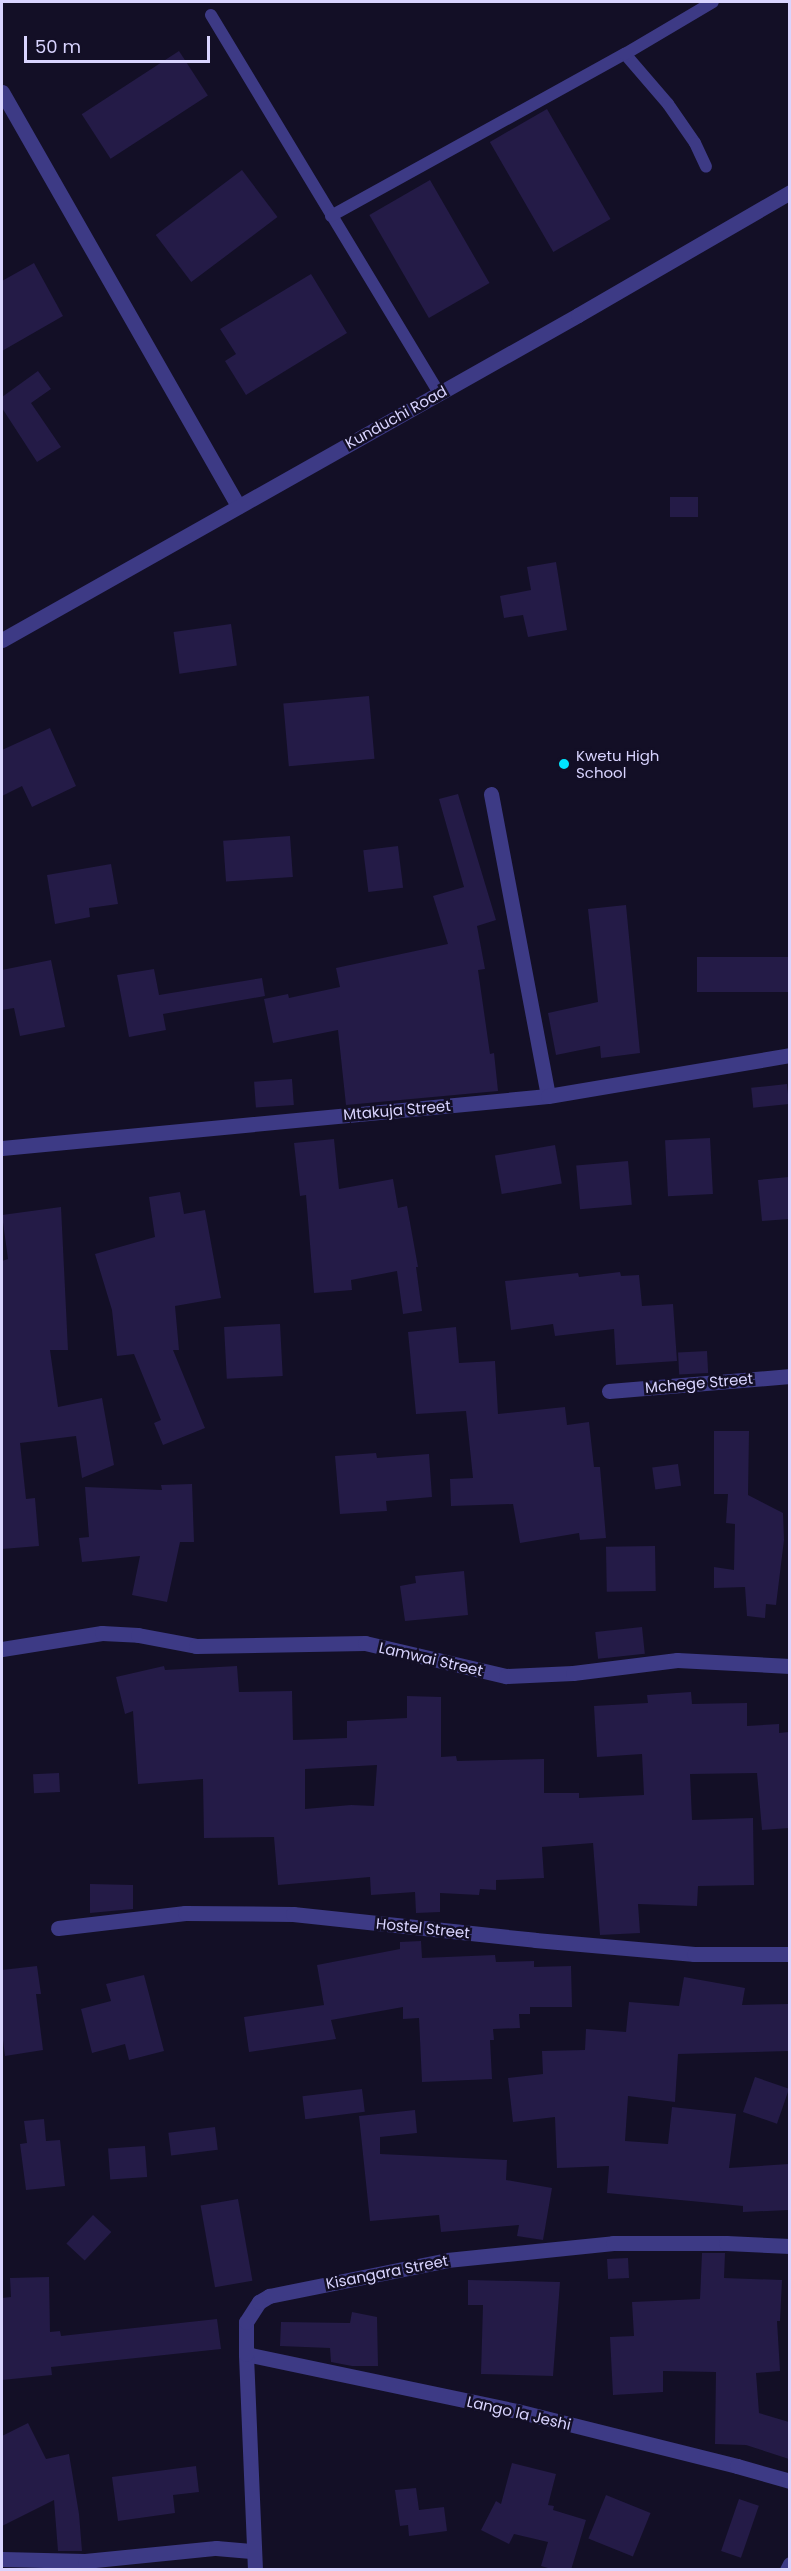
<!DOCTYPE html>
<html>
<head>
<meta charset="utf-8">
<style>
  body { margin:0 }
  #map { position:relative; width:791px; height:2571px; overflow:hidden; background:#130f26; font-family:Poppins,sans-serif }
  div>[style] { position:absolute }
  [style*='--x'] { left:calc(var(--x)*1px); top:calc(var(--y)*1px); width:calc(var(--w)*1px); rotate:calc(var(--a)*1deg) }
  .building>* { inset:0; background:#241b47; transform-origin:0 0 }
  .lane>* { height:12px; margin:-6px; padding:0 6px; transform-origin:6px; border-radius:6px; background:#3d3a85 }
  .street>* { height:15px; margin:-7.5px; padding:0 7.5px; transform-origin:7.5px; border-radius:7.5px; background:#3d3a85 }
  .dots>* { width:16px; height:16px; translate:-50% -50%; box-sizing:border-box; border:3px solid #130f26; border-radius:50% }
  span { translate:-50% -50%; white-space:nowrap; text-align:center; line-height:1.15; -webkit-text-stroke:5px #130f26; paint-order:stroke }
  .street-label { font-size:15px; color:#d9d4ff }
  .poi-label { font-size:15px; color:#d9d4ff }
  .left { translate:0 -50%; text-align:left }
  .frame { position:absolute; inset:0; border:3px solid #d9d4ff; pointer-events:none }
  .scale { position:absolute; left:24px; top:36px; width:186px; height:27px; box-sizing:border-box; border:3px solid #d9d4ff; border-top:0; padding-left:8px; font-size:18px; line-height:21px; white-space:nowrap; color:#d9d4ff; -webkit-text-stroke:4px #130f26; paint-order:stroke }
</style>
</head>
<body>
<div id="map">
  <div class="building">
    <div style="left:179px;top:51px;width:53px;height:116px;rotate:57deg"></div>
    <div style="left:547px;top:109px;width:127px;height:66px;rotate:60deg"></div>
    <div style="left:242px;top:170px;width:59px;height:108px;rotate:53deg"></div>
    <div style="left:430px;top:180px;width:119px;height:70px;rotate:60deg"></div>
    <div style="clip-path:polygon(34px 263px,63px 316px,2px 351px,2px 281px)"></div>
    <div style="clip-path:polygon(311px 274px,347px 333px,246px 395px,225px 361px,236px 354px,220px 329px)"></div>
    <div style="clip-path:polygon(38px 371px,51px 389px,31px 403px,61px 447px,37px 462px,2px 408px,2px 397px)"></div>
    <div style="left:670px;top:497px;width:28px;height:20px"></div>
    <div style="clip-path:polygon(556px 562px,567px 630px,528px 637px,523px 615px,504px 618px,500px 596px,531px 590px,527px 567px)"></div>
    <div style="left:231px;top:624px;width:42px;height:58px;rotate:82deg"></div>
    <div style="left:369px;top:696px;width:63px;height:86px;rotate:85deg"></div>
    <div style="clip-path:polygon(50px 728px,76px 786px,32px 807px,22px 786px,2px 796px,2px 750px)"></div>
    <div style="clip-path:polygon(458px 794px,496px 920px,477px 926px,485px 969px,478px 970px,490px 1054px,494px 1053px,498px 1091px,346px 1105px,338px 1030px,273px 1043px,264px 999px,288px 994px,289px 998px,340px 987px,336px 968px,448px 944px,433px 896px,464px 887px,439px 799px)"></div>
    <div style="left:290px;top:836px;width:41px;height:67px;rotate:86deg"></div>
    <div style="left:398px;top:846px;width:42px;height:35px;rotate:83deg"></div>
    <div style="clip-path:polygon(111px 864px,118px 904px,89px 908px,90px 917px,55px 924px,47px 875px)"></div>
    <div style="clip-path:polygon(626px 905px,640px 1053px,601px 1058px,600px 1046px,556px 1055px,548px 1013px,598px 1002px,588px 909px)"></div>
    <div style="left:789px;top:957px;width:35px;height:92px;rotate:90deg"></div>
    <div style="clip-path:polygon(51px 960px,65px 1027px,20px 1036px,14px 1008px,2px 1010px,2px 970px)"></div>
    <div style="clip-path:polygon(154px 969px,159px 995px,262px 978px,265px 996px,163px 1014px,166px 1030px,129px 1037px,117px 975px)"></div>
    <div style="left:292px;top:1079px;width:26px;height:38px;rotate:86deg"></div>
    <div style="left:787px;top:1084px;width:20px;height:36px;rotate:84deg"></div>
    <div style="left:710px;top:1138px;width:56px;height:45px;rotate:87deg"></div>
    <div style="clip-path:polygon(334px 1139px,339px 1189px,393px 1179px,398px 1208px,407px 1206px,418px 1267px,416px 1267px,422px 1311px,403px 1314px,397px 1271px,351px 1280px,352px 1290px,314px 1293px,306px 1195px,300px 1196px,294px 1143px)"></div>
    <div style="left:555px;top:1145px;width:39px;height:61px;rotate:80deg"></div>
    <div style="left:628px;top:1161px;width:44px;height:52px;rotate:85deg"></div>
    <div style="clip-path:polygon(789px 1177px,789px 1219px,762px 1221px,758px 1180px)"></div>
    <div style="clip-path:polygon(180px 1192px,184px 1214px,205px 1210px,221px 1298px,175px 1306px,179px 1350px,173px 1350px,205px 1428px,163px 1445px,154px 1423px,161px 1420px,134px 1354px,117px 1356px,112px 1310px,95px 1254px,155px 1237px,149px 1197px)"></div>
    <div style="clip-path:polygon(61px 1207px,68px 1350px,50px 1350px,58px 1407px,102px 1398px,114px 1465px,82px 1478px,76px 1436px,20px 1443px,26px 1499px,35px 1498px,39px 1546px,2px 1549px,2px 1261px,8px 1259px,2px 1215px)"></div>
    <div style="clip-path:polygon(620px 1272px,621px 1276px,639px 1275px,642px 1306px,673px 1304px,677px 1361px,616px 1365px,614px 1329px,555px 1336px,553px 1324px,511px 1330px,505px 1281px,578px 1273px,579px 1277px)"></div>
    <div style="left:280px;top:1324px;width:52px;height:56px;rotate:87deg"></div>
    <div style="clip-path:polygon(456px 1327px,459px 1363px,495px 1361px,498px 1414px,565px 1407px,567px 1425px,589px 1422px,594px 1467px,600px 1467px,606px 1538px,580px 1540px,579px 1533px,520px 1543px,513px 1504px,451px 1506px,450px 1479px,473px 1478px,466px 1411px,416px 1414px,408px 1332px)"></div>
    <div style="left:707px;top:1351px;width:22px;height:29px;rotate:87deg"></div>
    <div style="clip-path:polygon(714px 1431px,749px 1431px,748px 1495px,783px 1513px,784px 1540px,776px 1605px,766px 1604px,765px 1618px,747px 1616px,745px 1587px,714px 1588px,714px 1567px,734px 1570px,735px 1524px,726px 1523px,728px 1494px,714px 1494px)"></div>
    <div style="clip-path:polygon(376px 1453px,377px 1458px,429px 1454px,432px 1497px,386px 1501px,387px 1511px,340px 1514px,335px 1456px)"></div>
    <div style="left:678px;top:1464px;width:22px;height:26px;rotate:82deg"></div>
    <div style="clip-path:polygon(192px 1484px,194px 1542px,180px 1542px,167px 1602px,132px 1595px,140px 1556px,82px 1562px,79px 1538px,89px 1537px,85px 1487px,162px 1490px,161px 1485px)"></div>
    <div style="left:655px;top:1546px;width:45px;height:49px;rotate:89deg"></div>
    <div style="clip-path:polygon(464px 1571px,468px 1615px,405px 1621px,400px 1586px,416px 1583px,415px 1576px)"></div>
    <div style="left:642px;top:1627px;width:27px;height:47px;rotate:84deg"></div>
    <div style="clip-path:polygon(evenodd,164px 1666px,165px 1670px,237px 1666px,239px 1692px,292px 1691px,293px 1740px,347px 1738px,347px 1721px,407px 1718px,407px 1696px,441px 1697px,441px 1757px,456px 1756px,457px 1761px,544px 1759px,544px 1793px,579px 1793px,579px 1798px,644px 1795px,642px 1754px,597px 1757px,594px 1706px,648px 1703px,647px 1695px,691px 1692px,692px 1704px,747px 1703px,747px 1726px,779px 1724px,779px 1733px,789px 1732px,789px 1828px,762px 1830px,757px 1773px,690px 1774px,692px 1820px,753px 1818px,754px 1885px,698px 1886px,697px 1906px,638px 1904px,640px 1933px,600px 1935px,593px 1843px,542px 1847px,544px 1878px,496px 1880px,496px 1890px,480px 1889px,479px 1895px,440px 1893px,440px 1912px,416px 1913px,415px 1892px,371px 1895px,370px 1877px,278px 1885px,274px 1837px,204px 1838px,203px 1779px,138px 1784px,133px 1711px,125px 1714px,116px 1677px,164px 1666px,377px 1765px,374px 1806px,351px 1805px,305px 1809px,305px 1769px,377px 1765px)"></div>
    <div style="left:59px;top:1773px;width:19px;height:26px;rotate:87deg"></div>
    <div style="clip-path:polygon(90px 1884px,133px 1885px,133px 1909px,90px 1913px)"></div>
    <div style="clip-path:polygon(421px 1941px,422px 1958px,495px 1955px,496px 1962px,534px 1961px,534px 1967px,571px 1966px,572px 2007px,530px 2007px,530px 2014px,519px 2014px,520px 2028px,493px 2029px,494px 2040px,490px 2040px,492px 2079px,422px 2082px,419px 2018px,403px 2019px,403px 2007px,331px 2020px,336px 2039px,249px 2052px,244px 2017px,324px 2005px,317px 1965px,400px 1949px,400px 1942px)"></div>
    <div style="clip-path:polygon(37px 1966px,41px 1994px,36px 1994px,43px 2050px,5px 2056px,2px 2032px,2px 1970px)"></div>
    <div style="clip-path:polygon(144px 1975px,164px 2051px,129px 2060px,125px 2044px,92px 2053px,81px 2009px,111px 2001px,106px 1984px)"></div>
    <div style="clip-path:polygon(684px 1977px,745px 1988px,742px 2005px,789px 2004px,789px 2051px,678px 2054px,675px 2102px,628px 2096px,625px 2141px,668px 2144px,672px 2107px,736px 2114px,729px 2168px,789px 2164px,789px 2210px,743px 2212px,743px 2206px,607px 2193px,609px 2166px,557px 2168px,555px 2117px,513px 2122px,508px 2078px,543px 2074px,542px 2051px,585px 2050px,586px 2029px,626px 2032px,629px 2002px,679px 2006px)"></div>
    <div style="left:755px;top:2077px;width:36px;height:37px;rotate:19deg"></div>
    <div style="left:362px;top:2089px;width:23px;height:60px;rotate:83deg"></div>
    <div style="clip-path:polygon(415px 2110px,417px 2133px,380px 2137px,380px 2154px,507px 2160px,506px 2180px,552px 2188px,543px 2240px,517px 2236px,519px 2225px,441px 2232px,439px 2215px,370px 2221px,359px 2116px)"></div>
    <div style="clip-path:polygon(44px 2119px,46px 2141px,60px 2140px,65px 2186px,26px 2190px,20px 2144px,27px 2143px,24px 2121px)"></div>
    <div style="left:215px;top:2127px;width:23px;height:47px;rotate:83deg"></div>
    <div style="left:145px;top:2146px;width:31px;height:37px;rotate:86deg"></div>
    <div style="left:238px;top:2199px;width:83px;height:38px;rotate:80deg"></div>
    <div style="left:93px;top:2215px;width:25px;height:39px;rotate:43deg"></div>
    <div style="clip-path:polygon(702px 2253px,725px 2253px,724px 2278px,782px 2280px,780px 2321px,777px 2321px,780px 2371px,756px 2373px,759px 2413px,789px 2422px,789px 2459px,746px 2445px,715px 2444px,716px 2372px,663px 2371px,663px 2392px,613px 2395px,610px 2337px,634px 2336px,632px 2302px,700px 2299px)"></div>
    <div style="left:628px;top:2258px;width:20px;height:21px;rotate:87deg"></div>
    <div style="clip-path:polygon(49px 2277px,50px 2332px,60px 2331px,61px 2336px,217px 2319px,221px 2349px,51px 2367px,52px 2375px,2px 2380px,2px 2298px,11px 2297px,10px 2278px)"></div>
    <div style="clip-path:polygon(468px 2280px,560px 2282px,553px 2376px,481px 2374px,483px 2305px,468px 2305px)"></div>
    <div style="clip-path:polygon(352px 2312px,377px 2317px,378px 2366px,352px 2366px,331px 2362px,330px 2348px,280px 2346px,281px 2322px,350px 2323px)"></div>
    <div style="clip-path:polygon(28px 2423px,46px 2459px,69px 2454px,79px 2514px,82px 2551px,58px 2551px,54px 2500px,2px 2526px,2px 2436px)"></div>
    <div style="clip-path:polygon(512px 2463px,556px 2474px,548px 2505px,554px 2506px,553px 2510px,586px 2520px,571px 2570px,555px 2570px,541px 2566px,548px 2542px,514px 2534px,509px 2544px,481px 2530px,496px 2501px,501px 2504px)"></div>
    <div style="clip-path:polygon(196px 2466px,199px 2492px,173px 2495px,175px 2513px,118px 2521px,112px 2477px)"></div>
    <div style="clip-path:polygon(416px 2488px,419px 2510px,444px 2507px,447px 2531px,409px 2536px,408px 2525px,400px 2526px,395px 2490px)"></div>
    <div style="left:606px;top:2495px;width:48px;height:47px;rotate:22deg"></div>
    <div style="left:739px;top:2499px;width:21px;height:55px;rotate:19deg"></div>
  </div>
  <div class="lane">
    <div style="--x:211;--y:15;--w:441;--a:58.9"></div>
    <div style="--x:625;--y:54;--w:66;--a:49.3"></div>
    <div style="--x:668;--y:104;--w:47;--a:55.3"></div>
    <div style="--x:695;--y:143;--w:26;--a:65"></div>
    <div style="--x:331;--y:216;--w:336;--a:-28.9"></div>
    <div style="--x:625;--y:54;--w:102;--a:-30.6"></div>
  </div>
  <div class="street">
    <div style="--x:2;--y:92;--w:477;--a:60.3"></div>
    <div style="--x:2;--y:640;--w:661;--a:-29.43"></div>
    <div style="--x:578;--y:315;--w:245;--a:-30.1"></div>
    <div style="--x:491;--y:794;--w:307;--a:79.3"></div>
    <div style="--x:2;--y:1148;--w:548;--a:-5.44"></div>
    <div style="--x:548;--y:1096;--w:245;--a:-9.6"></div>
    <div style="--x:609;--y:1391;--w:182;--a:-4.7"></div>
    <div style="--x:2;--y:1649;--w:101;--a:-9.1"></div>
    <div style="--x:102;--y:1633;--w:36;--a:3"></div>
    <div style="--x:138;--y:1635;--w:59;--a:10.7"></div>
    <div style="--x:196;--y:1646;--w:169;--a:-1"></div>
    <div style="--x:365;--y:1643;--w:145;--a:13.2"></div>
    <div style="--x:506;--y:1676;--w:67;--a:-2.6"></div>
    <div style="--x:573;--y:1673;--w:105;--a:-7.1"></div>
    <div style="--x:677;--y:1660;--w:113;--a:3"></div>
    <div style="--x:58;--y:1928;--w:128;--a:-6.7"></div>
    <div style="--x:185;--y:1913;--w:108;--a:0.5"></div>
    <div style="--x:293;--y:1914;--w:243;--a:6.1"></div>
    <div style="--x:535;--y:1940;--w:160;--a:5"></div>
    <div style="--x:694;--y:1954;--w:96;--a:0"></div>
    <div style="--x:246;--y:2354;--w:277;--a:11.9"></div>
    <div style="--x:517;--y:2411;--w:227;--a:14"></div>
    <div style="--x:737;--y:2466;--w:55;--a:15.8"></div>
    <div style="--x:2;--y:2559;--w:83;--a:1.4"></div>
    <div style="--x:85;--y:2561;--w:132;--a:-5.7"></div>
    <div style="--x:216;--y:2548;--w:38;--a:5"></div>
    <div style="--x:255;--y:2570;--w:216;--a:-92.4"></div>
    <div style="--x:246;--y:2354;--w:32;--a:-90"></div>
    <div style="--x:246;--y:2322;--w:24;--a:-57"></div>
    <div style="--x:259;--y:2302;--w:12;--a:-31"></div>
    <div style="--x:269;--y:2296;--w:182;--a:-11.4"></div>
    <div style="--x:447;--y:2260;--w:167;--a:-5.8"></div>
    <div style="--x:613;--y:2243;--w:113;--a:0"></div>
    <div style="--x:726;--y:2243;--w:64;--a:2.7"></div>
    <div style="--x:787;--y:2570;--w:7;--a:-63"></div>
  </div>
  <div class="dots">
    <div style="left:564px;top:764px;background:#00e5ff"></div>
  </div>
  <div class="street-label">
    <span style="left:396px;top:417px;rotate:-29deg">Kunduchi Road</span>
    <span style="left:397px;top:1110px;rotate:-5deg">Mtakuja Street</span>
    <span style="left:699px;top:1383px;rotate:-5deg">Mchege Street</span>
    <span style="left:431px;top:1659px;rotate:13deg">Lamwai Street</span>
    <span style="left:423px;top:1928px;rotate:6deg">Hostel Street</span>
    <span style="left:387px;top:2272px;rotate:-11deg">Kisangara Street</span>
    <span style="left:519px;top:2413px;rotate:13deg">Lango la Jeshi</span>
  </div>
  <div class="poi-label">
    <span class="left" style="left:576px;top:764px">Kwetu High<br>School</span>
  </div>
  <div class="frame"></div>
  <div class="scale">50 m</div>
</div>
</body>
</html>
